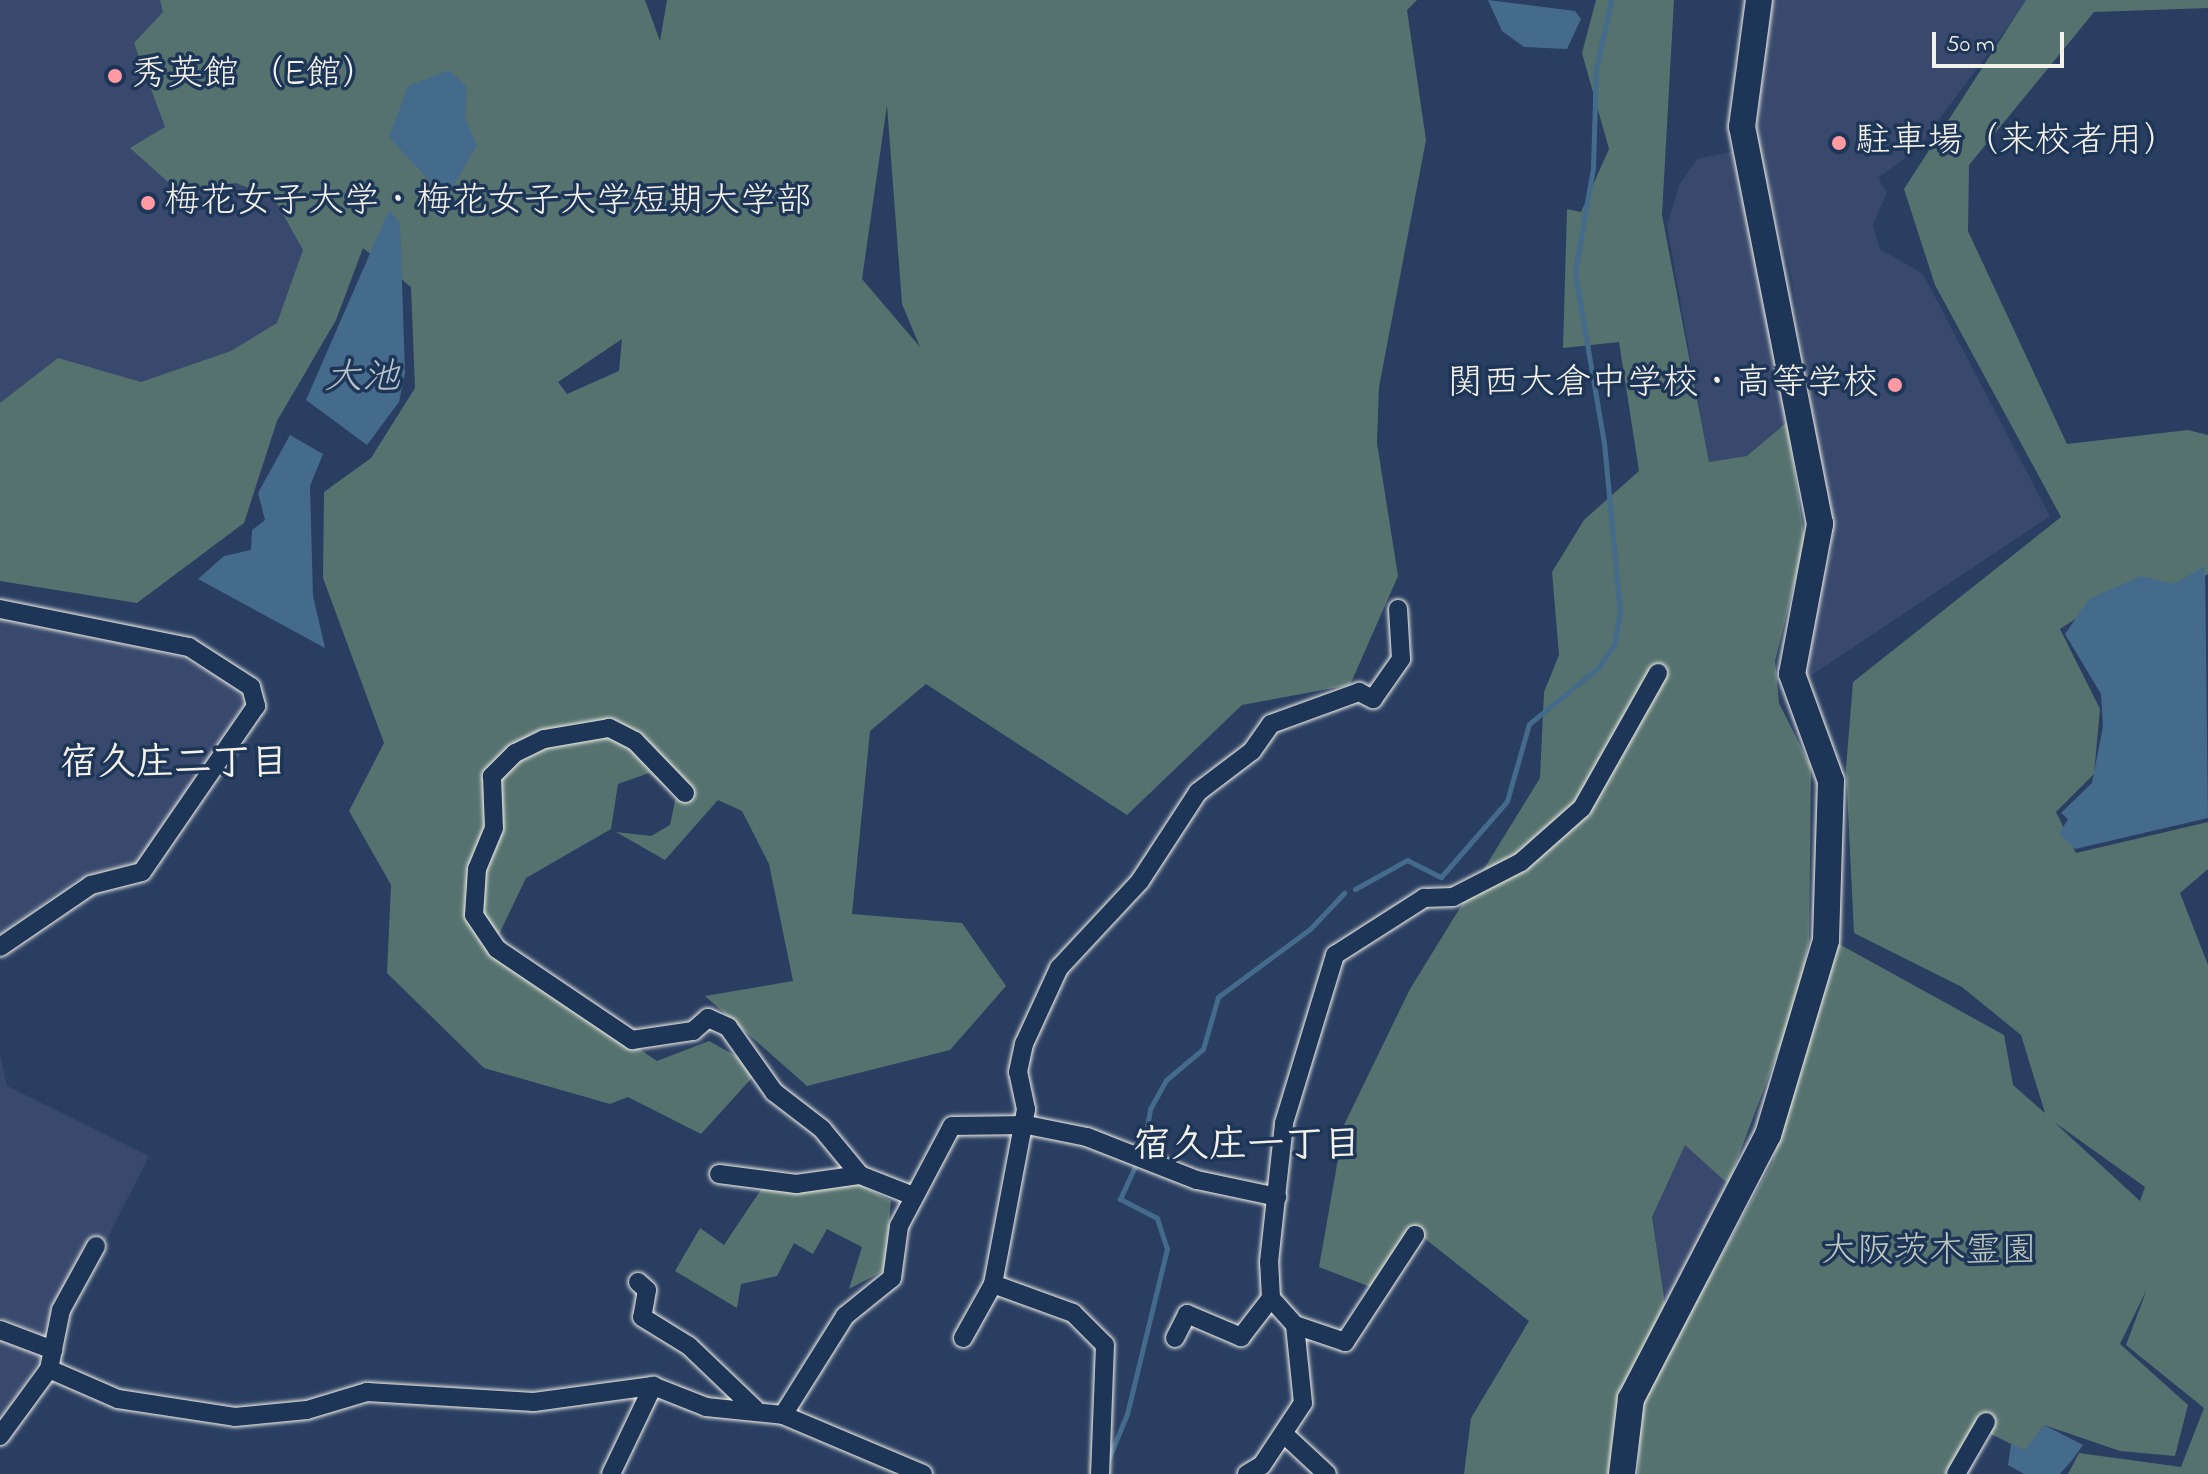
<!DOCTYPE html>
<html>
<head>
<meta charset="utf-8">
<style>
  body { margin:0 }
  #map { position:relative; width:2208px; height:1474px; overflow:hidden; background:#293e61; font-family:"Indie Flower","Klee One",sans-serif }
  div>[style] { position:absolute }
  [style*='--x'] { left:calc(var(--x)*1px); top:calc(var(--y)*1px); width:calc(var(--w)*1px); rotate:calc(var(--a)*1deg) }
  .built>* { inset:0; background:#38496d }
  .green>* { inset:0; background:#56726f }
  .water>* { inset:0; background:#446b8c }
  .stream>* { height:5px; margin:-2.5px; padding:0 2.5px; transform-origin:2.5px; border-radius:2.5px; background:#446b8c }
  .roads { filter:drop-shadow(0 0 2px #f4f1e8) drop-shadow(0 0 2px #f4f1e8) }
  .street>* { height:18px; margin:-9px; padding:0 9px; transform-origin:9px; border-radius:9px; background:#1d3557 }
  .secondary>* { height:26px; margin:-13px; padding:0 13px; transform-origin:13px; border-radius:13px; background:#1d3557 }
  .dots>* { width:22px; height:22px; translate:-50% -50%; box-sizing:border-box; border:4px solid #1d3557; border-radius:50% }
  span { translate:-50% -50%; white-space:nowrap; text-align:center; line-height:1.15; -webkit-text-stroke:7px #1d3557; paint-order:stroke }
  .poi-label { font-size:36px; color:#f4f1e8 }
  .left { translate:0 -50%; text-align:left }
  .right { translate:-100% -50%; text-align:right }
  .park-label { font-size:36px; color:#bdc5be }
  .water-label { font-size:38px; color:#b6c2c8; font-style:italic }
  .neighbourhood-label { font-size:38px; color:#f4f1e8; font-weight:700 }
  .scale { position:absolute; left:1932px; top:32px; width:132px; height:36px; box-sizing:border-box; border:4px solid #f4f1e8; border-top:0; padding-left:10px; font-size:24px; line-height:28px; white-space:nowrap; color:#f4f1e8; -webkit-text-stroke:6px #1d3557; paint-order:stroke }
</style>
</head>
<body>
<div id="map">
  <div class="built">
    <div style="clip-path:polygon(0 0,165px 0,314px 227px,284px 331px,152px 440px,0 432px)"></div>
    <div style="clip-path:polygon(1771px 0,2028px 0,1917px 149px,1878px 178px,1887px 192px,1873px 225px,1880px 249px,1923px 274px,2050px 516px,1804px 680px,1809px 626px,1833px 547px,1791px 274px,1755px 137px)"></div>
    <div style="clip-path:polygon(1734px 151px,1787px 422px,1747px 456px,1709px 463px,1667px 226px,1679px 185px,1697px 159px)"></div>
    <div style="clip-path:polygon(0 617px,175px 655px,236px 686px,244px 705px,140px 861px,72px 882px,0 935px)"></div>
    <div style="clip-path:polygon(0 1054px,7px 1086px,149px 1156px,104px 1245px,57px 1300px,42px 1335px,0 1317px)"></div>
    <div style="clip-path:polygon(1685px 1144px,1728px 1184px,1665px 1304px,1652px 1217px)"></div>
    <div style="clip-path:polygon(0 1333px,39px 1352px,40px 1360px,0 1421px)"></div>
  </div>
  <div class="green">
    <div style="clip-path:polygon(evenodd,160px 0,645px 0,660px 41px,667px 0,1417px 0,1407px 10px,1426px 140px,1379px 387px,1377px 443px,1398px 576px,1350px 685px,1242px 705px,1127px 815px,926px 684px,870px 731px,852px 914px,962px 923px,1006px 986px,950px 1050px,807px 1086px,705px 996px,793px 981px,769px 864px,742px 811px,718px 800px,665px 860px,616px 832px,651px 836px,670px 825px,676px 796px,649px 773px,618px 784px,611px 829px,526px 878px,492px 949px,657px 1061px,709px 1041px,760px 1069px,701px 1134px,628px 1097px,610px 1104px,484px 1068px,387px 973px,391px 885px,349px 811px,384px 743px,323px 578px,324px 492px,371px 458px,415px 388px,411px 287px,363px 248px,336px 320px,277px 421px,244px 523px,137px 603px,0 581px,0 403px,58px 358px,141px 382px,231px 351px,277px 323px,303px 250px,274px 198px,236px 183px,177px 190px,130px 148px,165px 127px,134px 43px,163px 12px,160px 0,887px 105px,902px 304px,920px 347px,862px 279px,887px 105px,160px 0,622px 339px,619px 371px,567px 394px,558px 382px,622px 339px)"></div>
    <div style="clip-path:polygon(1596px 0,1674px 0,1662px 215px,1709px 462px,1747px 456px,1787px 422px,1805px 540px,1775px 661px,1779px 703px,1811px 767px,1809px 941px,1797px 1001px,1728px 1184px,1685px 1145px,1652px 1217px,1665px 1304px,1619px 1400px,1616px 1474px,1464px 1474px,1471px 1418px,1529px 1321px,1414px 1230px,1373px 1288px,1319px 1267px,1344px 1125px,1410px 989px,1540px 778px,1544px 692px,1559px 655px,1552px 572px,1584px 520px,1639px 471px,1619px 342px,1563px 348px,1567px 209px,1581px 212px,1609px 149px,1582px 53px)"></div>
    <div style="clip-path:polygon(evenodd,2026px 0,2208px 0,2208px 8px,2094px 12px,1969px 165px,1968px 231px,2067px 444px,2188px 430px,2208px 435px,2208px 574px,2170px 598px,2137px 579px,2060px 629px,2100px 709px,2094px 774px,2056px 812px,2076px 853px,2208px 822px,2208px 869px,2180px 893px,2208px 965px,2208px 1474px,2068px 1474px,2079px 1453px,2181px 1467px,2204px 1408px,2126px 1345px,2147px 1289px,2120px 1344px,2188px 1405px,2175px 1456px,2120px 1451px,2044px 1425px,2025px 1451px,1977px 1427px,1948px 1474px,1638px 1474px,1641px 1410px,1651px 1384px,1772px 1163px,1839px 944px,2004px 1035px,2013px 1085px,2045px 1113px,2021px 1035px,1962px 987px,1854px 933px,1846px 768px,1853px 682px,2061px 517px,1935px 285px,1904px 189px,2026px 0,2054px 1122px,2145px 1187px,2140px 1201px,2054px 1122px)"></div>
    <div style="clip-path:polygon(851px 1180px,891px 1201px,885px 1270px,849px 1289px,862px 1247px,827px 1229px,813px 1254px,794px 1243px,777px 1276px,741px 1284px,737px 1308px,675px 1271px,700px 1228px,724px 1245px,764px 1185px)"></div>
  </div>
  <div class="water">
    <div style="clip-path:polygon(1488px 0,1575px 11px,1581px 19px,1567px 49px,1524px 47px,1502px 31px)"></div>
    <div style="clip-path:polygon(449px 70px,467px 87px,465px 119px,477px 145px,446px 199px,389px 137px,408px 86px)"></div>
    <div style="clip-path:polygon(389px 210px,400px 223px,405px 373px,399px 402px,367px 445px,306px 400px)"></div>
    <div style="clip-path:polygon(290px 435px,323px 454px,310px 486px,313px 596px,325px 648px,198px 579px,224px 556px,251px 550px,252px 530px,265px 520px,258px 493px)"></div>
    <div style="clip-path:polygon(2205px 566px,2208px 818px,2075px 849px,2059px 834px,2068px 819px,2061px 813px,2092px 783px,2103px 726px,2101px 694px,2065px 634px,2089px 599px,2141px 576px,2174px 584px)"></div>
    <div style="clip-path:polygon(2044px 1425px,2083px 1445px,2073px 1459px,2060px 1474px,2024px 1474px,2008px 1465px,2011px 1444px,2025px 1450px)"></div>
  </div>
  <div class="stream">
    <div style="--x:1355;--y:889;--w:60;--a:-29.1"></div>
    <div style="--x:1407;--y:860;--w:38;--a:27"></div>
    <div style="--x:1441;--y:877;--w:101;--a:-49"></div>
    <div style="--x:1507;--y:801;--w:80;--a:-74.1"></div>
    <div style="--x:1529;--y:724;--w:90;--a:-39.2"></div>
    <div style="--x:1599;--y:667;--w:27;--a:-56"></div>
    <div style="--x:1614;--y:645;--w:34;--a:-80"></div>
    <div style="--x:1620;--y:612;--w:170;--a:-95.4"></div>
    <div style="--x:1604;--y:443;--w:172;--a:-99.7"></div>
    <div style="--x:1575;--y:273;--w:107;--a:-80.3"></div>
    <div style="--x:1593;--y:168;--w:99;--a:-88.3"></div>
    <div style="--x:1596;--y:69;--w:71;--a:-77.7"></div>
    <div style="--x:1143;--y:1151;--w:43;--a:-80.5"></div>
    <div style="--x:1150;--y:1109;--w:33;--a:-61"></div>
    <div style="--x:1166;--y:1080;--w:48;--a:-40"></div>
    <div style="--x:1203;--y:1049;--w:54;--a:-73.9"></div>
    <div style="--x:1218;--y:997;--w:114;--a:-36.5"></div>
    <div style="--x:1310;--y:929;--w:50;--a:-46.6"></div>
    <div style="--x:1108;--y:1460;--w:50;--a:-67.6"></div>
    <div style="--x:1127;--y:1414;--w:170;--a:-76.4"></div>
    <div style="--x:1167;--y:1249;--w:33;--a:-108"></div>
    <div style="--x:1157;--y:1218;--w:42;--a:-152.8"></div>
    <div style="--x:1120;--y:1199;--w:41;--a:-65.3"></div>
  </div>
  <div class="roads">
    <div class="street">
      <div style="--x:0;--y:609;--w:193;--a:11.4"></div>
      <div style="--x:189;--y:647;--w:74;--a:32.8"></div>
      <div style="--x:251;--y:687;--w:20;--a:75"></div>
      <div style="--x:256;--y:706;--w:201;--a:124.5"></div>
      <div style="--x:142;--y:872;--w:53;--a:165.7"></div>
      <div style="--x:91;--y:885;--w:110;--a:145.7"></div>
      <div style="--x:685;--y:793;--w:72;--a:-133.9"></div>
      <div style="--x:635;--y:741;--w:29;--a:-153"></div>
      <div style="--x:609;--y:728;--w:66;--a:170.4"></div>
      <div style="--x:544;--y:739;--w:32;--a:154"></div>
      <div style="--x:515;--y:753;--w:33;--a:135"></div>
      <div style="--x:492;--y:776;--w:52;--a:87.8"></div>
      <div style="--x:494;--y:828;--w:44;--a:112.5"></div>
      <div style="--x:477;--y:869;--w:46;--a:93.7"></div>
      <div style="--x:474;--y:915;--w:41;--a:55.9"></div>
      <div style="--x:497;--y:949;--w:163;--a:34"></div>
      <div style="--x:632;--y:1040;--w:62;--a:-8.4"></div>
      <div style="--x:693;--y:1031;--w:20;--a:-41"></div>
      <div style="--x:708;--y:1018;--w:22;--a:24"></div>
      <div style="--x:728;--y:1027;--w:80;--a:54.7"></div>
      <div style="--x:774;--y:1092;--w:61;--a:37.6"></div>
      <div style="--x:822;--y:1129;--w:60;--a:50.4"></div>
      <div style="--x:860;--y:1175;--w:57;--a:21.6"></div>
      <div style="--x:719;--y:1174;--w:78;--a:7.4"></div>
      <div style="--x:796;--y:1184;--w:65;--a:-8"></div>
      <div style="--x:638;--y:1282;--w:12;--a:42"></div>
      <div style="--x:647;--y:1290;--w:27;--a:100"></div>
      <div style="--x:642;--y:1317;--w:55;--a:31.7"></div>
      <div style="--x:689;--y:1346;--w:91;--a:43.7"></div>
      <div style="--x:993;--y:1284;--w:85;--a:19.9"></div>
      <div style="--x:1073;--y:1313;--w:45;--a:45"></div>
      <div style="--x:1105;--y:1345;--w:129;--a:92.2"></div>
      <div style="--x:1295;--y:1325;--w:53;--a:18.8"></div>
      <div style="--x:1345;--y:1342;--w:128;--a:-56.8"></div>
      <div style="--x:0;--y:1330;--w:57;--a:20.7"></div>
      <div style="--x:963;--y:1338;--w:62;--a:-60.9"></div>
      <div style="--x:993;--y:1284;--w:178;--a:-79.3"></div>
      <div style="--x:1026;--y:1109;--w:38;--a:-102"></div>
      <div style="--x:1018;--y:1072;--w:29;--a:-78"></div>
      <div style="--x:1024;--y:1044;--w:84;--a:-65.3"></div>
      <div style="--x:1059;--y:968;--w:119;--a:-47"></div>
      <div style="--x:1140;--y:881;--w:106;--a:-56.9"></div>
      <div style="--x:1198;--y:792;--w:68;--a:-37.2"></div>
      <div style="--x:1252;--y:751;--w:33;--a:-55"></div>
      <div style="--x:1271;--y:724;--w:94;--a:-20"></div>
      <div style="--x:1359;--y:692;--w:16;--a:27"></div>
      <div style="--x:1373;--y:699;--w:49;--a:-55"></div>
      <div style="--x:1401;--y:659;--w:50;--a:-93.4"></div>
      <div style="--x:1175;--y:1338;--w:27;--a:-63"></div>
      <div style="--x:1187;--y:1314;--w:59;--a:23.1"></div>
      <div style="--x:1241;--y:1337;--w:49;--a:-52.4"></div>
      <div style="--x:49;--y:1369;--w:75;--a:23.5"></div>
      <div style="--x:118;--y:1399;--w:118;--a:8.7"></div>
      <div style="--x:235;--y:1417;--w:72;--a:-5.6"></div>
      <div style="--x:307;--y:1410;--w:63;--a:-16.7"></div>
      <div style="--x:367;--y:1392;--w:167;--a:3.4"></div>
      <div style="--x:534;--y:1402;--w:120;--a:-7.7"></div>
      <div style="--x:653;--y:1386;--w:57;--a:21.6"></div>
      <div style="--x:706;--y:1407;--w:77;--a:5.9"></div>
      <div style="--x:783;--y:1415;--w:152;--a:22.9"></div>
      <div style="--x:783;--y:1415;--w:117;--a:-57.9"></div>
      <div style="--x:845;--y:1316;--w:60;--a:-39"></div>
      <div style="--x:892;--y:1278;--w:52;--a:-82.3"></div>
      <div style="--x:899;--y:1226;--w:113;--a:-62.1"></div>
      <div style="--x:952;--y:1126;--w:75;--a:-0.8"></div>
      <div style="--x:1027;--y:1125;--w:61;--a:11.3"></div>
      <div style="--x:1087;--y:1137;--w:118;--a:21.4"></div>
      <div style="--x:1197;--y:1180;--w:82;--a:12"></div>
      <div style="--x:1285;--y:1435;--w:57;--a:42.9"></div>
      <div style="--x:0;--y:1436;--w:83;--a:-53.8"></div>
      <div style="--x:49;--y:1369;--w:60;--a:-78.5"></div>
      <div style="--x:61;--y:1310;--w:73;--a:-61.3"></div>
      <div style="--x:611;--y:1474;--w:98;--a:-64.5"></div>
      <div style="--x:1247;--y:1474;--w:17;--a:-31"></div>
      <div style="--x:1262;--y:1465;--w:74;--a:-56.5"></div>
      <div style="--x:1303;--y:1403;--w:78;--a:-95.9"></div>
      <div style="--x:1295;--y:1325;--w:36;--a:-132"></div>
      <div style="--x:1271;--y:1298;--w:36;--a:-93"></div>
      <div style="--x:1269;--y:1262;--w:140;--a:-83.8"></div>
      <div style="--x:1284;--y:1123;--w:176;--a:-73.1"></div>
      <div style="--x:1335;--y:955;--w:106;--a:-32.6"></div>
      <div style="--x:1424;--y:898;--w:29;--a:-2"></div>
      <div style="--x:1453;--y:897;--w:76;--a:-27.2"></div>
      <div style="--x:1521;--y:862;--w:81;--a:-41.5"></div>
      <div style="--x:1582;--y:808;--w:155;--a:-60.6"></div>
      <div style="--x:1956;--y:1474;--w:60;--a:-60"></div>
    </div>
    <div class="secondary">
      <div style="--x:1622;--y:1474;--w:76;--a:-83.2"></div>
      <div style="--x:1631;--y:1399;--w:297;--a:-62.6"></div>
      <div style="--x:1768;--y:1135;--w:203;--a:-73.4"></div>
      <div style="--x:1826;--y:940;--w:159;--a:-88.2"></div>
      <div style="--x:1831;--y:781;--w:114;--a:-110"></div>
      <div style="--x:1792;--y:674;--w:153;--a:-79.4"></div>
      <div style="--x:1820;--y:524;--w:405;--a:-101.1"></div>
      <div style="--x:1742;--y:127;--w:128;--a:-82.4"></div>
    </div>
  </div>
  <div class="dots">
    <div style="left:115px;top:76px;background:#ff9aa2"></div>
    <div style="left:1839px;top:143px;background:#ff9aa2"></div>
    <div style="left:148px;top:203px;background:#ff9aa2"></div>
    <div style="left:1895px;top:385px;background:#ff9aa2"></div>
  </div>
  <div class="poi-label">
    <span class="left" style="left:131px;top:76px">秀英館 （E館）</span>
    <span class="left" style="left:1855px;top:143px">駐車場（来校者用）</span>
    <span class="left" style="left:164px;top:203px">梅花女子大学・梅花女子大学短期大学部</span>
    <span class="right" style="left:1879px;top:385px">関西大倉中学校・高等学校</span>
  </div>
  <div class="park-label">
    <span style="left:1929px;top:1253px">大阪茨木霊園</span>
  </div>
  <div class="water-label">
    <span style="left:362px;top:380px">大池</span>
  </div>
  <div class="neighbourhood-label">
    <span style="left:174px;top:766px">宿久庄二丁目</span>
    <span style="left:1247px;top:1148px">宿久庄一丁目</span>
  </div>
  <div class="scale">50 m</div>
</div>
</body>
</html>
